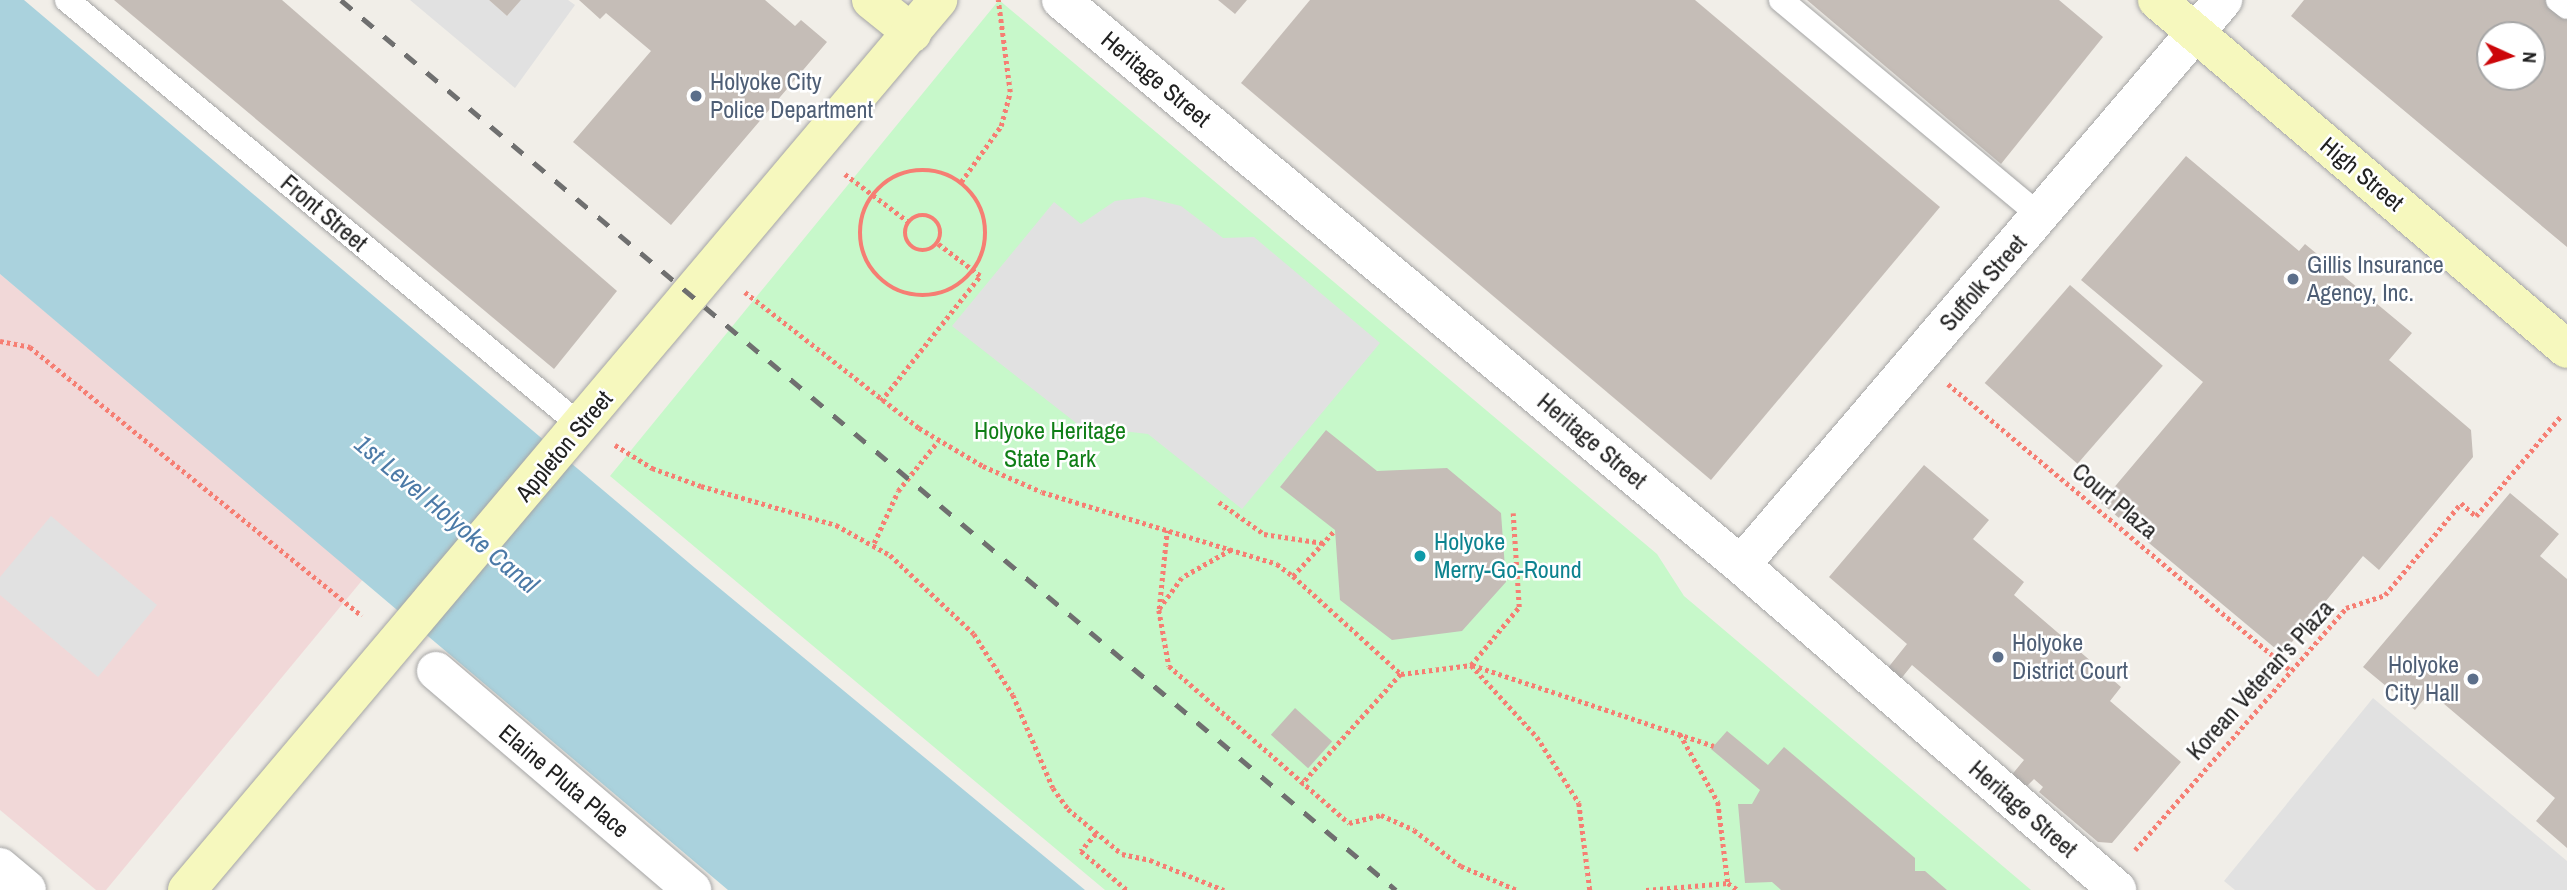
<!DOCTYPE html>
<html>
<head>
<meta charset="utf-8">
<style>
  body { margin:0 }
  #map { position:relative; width:2567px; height:890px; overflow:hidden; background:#f1eee8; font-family:"Archivo Narrow",sans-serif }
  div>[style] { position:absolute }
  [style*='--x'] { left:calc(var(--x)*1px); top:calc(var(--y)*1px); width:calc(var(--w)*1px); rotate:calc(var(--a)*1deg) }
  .commercial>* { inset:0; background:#f1d8d8 }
  .park>* { inset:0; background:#c7f8ca }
  .parking>* { inset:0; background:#e1e1e1 }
  .water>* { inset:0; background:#aad2dd }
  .building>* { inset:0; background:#c5bdb7; transform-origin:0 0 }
  .path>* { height:4.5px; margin-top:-2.25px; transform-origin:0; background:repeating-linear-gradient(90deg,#f67e73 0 3.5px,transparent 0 7px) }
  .path>.ring { margin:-2.25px; padding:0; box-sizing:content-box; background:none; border:4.5px solid #f67e73; border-radius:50% }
  .roads { filter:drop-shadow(0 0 2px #a5a5a5) drop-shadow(0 0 2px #a5a5a5) }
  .lane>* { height:24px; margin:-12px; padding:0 12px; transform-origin:12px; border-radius:12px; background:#fff }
  .street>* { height:38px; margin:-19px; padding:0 19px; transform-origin:19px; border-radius:19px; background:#fff }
  .secondary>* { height:38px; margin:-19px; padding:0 19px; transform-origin:19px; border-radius:19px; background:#f6f8be }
  .rail>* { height:5px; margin-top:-2.5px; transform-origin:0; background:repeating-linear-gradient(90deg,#6f6f6f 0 14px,transparent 0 28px) }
  .dots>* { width:19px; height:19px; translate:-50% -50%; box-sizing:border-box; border:4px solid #fff; border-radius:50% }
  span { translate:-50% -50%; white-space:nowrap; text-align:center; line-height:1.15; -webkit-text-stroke:5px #fff; paint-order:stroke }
  .street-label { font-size:24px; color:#212121 }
  .service-label { font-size:24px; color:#4e5e75 }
  .left { translate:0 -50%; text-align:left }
  .right { translate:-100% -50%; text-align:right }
  .park-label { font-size:24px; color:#0f7e16 }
  .culture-label { font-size:24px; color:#0d838f }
  .water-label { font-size:26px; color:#4c7aa7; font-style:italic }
  .north { position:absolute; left:2476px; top:21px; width:70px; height:70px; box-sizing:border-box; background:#fff; border:2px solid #a6a6a6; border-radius:50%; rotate:94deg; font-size:19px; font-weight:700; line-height:28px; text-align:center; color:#212121 }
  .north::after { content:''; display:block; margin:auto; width:24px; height:32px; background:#cc0609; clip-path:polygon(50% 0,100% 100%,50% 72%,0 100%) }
</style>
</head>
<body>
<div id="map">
  <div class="commercial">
    <div style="clip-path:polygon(0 274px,364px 578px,106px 890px,96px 890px,0 810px)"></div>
  </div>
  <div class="park">
    <div style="clip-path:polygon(999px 0,1657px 554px,1684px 596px,2031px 890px,1105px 890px,610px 476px)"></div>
  </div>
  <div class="parking">
    <div style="clip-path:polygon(410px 0,489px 0,507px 16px,521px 0,568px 0,575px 5px,515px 88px)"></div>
    <div style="clip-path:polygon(1144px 197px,1181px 206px,1223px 238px,1254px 237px,1380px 343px,1242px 509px,1148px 434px,1080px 426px,952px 326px,1054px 202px,1081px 224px,1115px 201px)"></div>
    <div style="clip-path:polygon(51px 516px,157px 605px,98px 677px,0 595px,0 577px)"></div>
    <div style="clip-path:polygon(2373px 698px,2567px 861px,2567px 890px,2235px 890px,2224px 881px)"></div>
  </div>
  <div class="water">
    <div style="clip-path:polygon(0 0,24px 0,695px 568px,1085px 890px,728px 890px,0 274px)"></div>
  </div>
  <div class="building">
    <div style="clip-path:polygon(114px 0,282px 0,617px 291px,554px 369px)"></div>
    <div style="clip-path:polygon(489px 0,521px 0,507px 16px)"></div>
    <div style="clip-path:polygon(579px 0,765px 0,795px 26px,801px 20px,827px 42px,671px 225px,573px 142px,651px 51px,606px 13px,600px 19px)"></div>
    <div style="clip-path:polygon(1218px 0,1247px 0,1235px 14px)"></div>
    <div style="clip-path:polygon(1310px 0,1695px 0,1940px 207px,1711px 480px,1241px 83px)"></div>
    <div style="clip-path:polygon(1807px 0,2059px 0,2103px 37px,2001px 164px)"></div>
    <div style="clip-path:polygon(evenodd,2304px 0,2546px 0,2567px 18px,2567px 247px,2291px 16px,2304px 0,2490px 35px,2532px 35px,2532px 77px,2490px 77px,2490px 35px)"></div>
    <div style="clip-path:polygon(2186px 156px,2299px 251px,2305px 244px,2412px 333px,2389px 360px,2471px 430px,2473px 457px,2379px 570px,2363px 556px,2282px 654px,2101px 503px,2203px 382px,2081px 280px)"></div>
    <div style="left:2070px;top:285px;width:123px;height:130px;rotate:41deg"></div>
    <div style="clip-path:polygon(1326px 430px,1377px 471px,1447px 468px,1501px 513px,1506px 582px,1462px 631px,1392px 640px,1340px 600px,1335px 530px,1280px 487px)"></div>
    <div style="clip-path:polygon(1924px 465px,1989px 520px,1973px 539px,2024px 582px,2014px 595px,2121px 687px,2110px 701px,2181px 762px,2112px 843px,2098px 842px,2039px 792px,2043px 787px,2034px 779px,2024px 789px,2010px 777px,2024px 760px,1912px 665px,1900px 680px,1887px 669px,1907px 644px,1829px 577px)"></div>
    <div style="clip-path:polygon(2510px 493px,2559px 534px,2540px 556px,2567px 579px,2567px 848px,2536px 821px,2555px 798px,2430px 692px,2415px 710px,2363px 667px)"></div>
    <div style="left:1295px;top:708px;width:50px;height:36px;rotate:42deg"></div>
    <div style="clip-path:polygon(1727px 731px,1768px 765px,1784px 747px,1915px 858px,1915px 871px,1925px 871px,1947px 890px,1781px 890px,1772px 882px,1745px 883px,1738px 804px,1752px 804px,1760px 790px,1711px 749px)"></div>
  </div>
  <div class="path">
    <div class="ring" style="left:860px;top:170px;width:121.5px;height:121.5px"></div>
    <div style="--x:845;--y:174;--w:80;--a:36.9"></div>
    <div style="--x:961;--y:182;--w:69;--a:-54.5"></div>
    <div style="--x:1001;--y:126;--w:35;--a:-75"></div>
    <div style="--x:1010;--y:92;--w:93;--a:-97.4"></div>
    <div class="ring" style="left:905px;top:215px;width:31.5px;height:31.5px"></div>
    <div style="--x:745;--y:292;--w:221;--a:38"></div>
    <div style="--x:919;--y:428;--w:74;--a:30.7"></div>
    <div style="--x:983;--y:466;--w:64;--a:23.8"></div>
    <div style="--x:1042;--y:492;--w:246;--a:17"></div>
    <div style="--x:1277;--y:564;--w:20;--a:37"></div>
    <div style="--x:1293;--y:576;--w:62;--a:-47.6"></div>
    <div style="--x:0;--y:341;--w:31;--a:11"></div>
    <div style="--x:30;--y:347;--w:427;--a:39"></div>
    <div style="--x:1948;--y:384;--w:446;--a:39.9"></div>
    <div style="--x:881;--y:401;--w:159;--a:-51.6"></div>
    <div style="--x:980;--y:276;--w:53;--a:-142.7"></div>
    <div style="--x:615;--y:445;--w:44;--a:31.9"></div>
    <div style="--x:652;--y:468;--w:52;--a:20.2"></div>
    <div style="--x:701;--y:486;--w:141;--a:16.1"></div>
    <div style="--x:836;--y:525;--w:62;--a:29.1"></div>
    <div style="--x:890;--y:555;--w:115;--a:43.2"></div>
    <div style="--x:974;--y:634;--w:72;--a:57.4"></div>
    <div style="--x:1013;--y:695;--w:101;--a:66.7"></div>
    <div style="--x:1053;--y:788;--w:26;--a:54"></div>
    <div style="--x:1068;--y:809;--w:70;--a:39.8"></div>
    <div style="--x:1122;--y:854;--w:29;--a:12"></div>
    <div style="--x:1150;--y:860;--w:80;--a:22.1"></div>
    <div style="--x:1219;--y:502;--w:55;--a:35.4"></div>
    <div style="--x:1264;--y:534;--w:60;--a:8.7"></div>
    <div style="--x:874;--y:543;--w:57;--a:-65.2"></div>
    <div style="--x:898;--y:491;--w:64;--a:-51.3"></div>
    <div style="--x:1231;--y:550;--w:56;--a:150.3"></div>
    <div style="--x:1182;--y:578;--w:39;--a:126"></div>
    <div style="--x:1159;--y:610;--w:57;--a:79.9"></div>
    <div style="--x:1169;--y:666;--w:239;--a:41.1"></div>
    <div style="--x:1349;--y:823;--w:33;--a:-14"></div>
    <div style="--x:1381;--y:815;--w:36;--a:24"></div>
    <div style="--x:1414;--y:830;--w:59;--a:37.5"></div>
    <div style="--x:1461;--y:866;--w:61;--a:23.2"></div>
    <div style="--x:1293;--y:576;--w:146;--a:42.2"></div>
    <div style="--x:1401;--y:674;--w:149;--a:132"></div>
    <div style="--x:1159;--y:609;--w:79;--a:-84.2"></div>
    <div style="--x:1471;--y:665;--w:98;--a:47.5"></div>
    <div style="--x:1537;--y:737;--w:78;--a:57.5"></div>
    <div style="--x:1579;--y:803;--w:88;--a:82.8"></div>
    <div style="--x:1472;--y:665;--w:255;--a:18.5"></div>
    <div style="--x:1401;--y:674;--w:71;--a:-7.3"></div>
    <div style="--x:1471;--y:665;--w:75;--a:-50.4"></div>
    <div style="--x:1519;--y:607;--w:94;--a:-93.7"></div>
    <div style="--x:1680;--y:734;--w:78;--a:60.8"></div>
    <div style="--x:1718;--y:802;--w:82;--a:83"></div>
    <div style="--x:1096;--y:834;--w:23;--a:131"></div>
    <div style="--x:1081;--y:851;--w:60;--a:40.3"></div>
    <div style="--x:2135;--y:850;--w:321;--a:-48.9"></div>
    <div style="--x:2346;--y:608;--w:41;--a:-18.4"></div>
    <div style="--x:2385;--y:595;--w:119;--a:-50.4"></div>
    <div style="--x:2461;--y:503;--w:20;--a:41"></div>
    <div style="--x:2476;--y:516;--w:130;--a:-49.7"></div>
    <div style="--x:1646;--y:890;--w:82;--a:-4.9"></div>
    <div style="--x:1728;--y:883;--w:12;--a:35"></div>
  </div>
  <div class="roads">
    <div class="lane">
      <div style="--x:67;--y:0;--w:668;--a:39.65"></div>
      <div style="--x:1781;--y:0;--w:337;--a:39.8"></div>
      <div style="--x:2558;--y:0;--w:11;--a:38"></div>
    </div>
    <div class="street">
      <div style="--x:1061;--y:0;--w:884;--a:39.72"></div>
      <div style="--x:1741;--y:565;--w:497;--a:40.8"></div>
      <div style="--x:1741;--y:565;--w:743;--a:-49.53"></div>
      <div style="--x:436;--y:671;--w:337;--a:40.5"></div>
      <div style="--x:0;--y:867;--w:35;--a:40"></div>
    </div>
    <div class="secondary">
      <div style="--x:871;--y:0;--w:53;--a:38.8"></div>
      <div style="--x:2157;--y:0;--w:538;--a:40.41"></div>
      <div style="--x:187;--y:890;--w:1165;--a:-49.84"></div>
    </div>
  </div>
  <div class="rail">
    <div style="--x:341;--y:0;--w:1380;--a:40.15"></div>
  </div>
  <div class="dots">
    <div style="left:696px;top:96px;background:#5c6f8a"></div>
    <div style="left:2293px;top:279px;background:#5c6f8a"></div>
    <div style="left:1420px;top:556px;background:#0f9aa8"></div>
    <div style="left:1998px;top:657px;background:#5c6f8a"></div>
    <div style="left:2473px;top:679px;background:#5c6f8a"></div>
  </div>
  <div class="street-label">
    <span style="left:1156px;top:79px;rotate:40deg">Heritage Street</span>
    <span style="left:2362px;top:174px;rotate:40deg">High Street</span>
    <span style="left:324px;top:213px;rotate:40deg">Front Street</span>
    <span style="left:1983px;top:283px;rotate:-49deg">Suffolk Street</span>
    <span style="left:1592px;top:441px;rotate:40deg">Heritage Street</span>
    <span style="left:564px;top:446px;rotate:-50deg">Appleton Street</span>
    <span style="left:2115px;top:501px;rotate:40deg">Court Plaza</span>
    <span style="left:2260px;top:680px;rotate:-48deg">Korean Veteran's Plaza</span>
    <span style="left:564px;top:781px;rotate:40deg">Elaine Pluta Place</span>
    <span style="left:2023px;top:809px;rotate:41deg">Heritage Street</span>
  </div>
  <div class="service-label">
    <span class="left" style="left:710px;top:96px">Holyoke City<br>Police Department</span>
    <span class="left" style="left:2307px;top:279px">Gillis Insurance<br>Agency, Inc.</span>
    <span class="left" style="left:2012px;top:657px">Holyoke<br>District Court</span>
    <span class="right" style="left:2459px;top:679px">Holyoke<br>City Hall</span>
  </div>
  <div class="park-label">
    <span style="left:1050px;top:445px">Holyoke Heritage<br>State Park</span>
  </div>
  <div class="culture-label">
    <span class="left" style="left:1434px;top:556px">Holyoke<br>Merry-Go-Round</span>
  </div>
  <div class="water-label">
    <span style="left:447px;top:514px;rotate:40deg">1st Level Holyoke Canal</span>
  </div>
  <div class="north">N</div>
</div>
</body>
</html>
